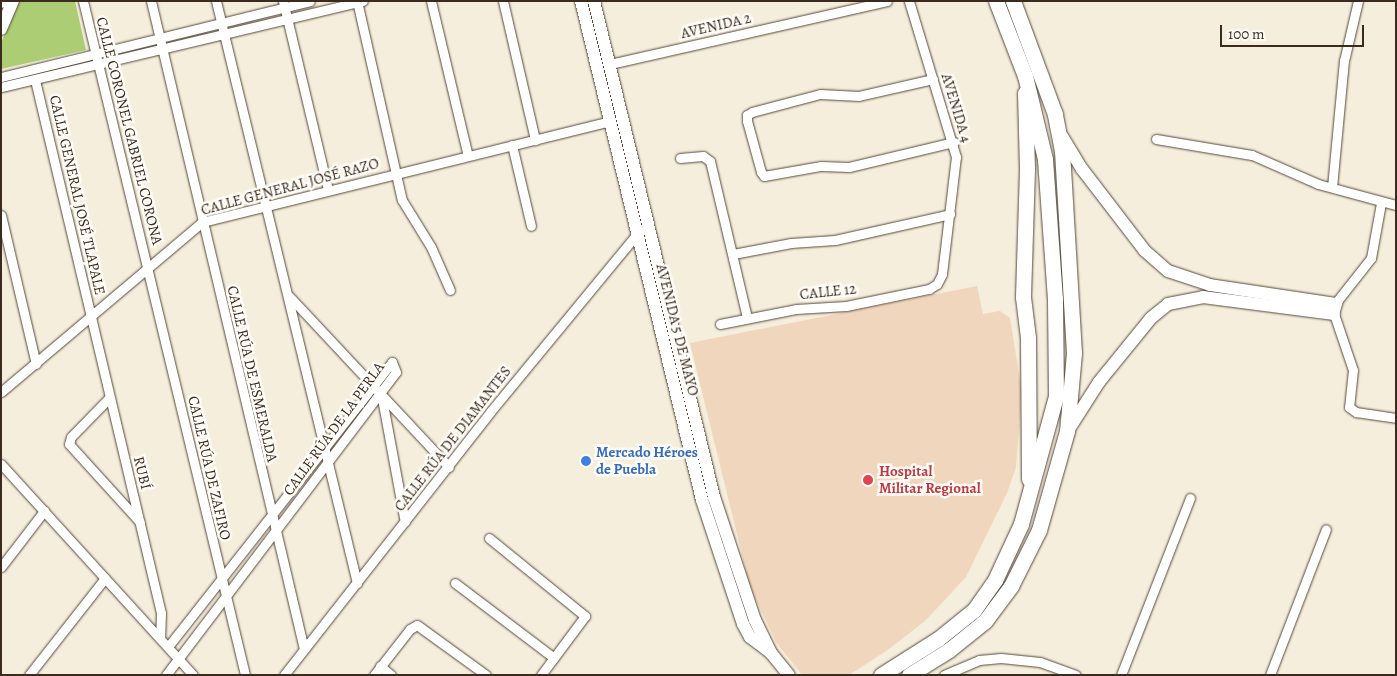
<!DOCTYPE html>
<html>
<head>
<meta charset="utf-8">
<style>
  body { margin:0 }
  #map { position:relative; width:1397px; height:676px; overflow:hidden; background:#f5eedc; font-family:Alegreya,serif }
  div>[style] { position:absolute }
  [style*='--x'] { left:calc(var(--x)*1px); top:calc(var(--y)*1px); width:calc(var(--w)*1px); rotate:calc(var(--a)*1deg) }
  .built>* { inset:0; background:#efd6bc }
  .green>* { inset:0; background:#adcd74 }
  .roads { filter:drop-shadow(0 0 1px #57473a) drop-shadow(0 0 1px #57473a) }
  .street>* { height:9px; margin:-4.5px; padding:0 4.5px; transform-origin:4.5px; border-radius:4.5px; background:#fff }
  .secondary>* { height:12px; margin:-6px; padding:0 6px; transform-origin:6px; border-radius:6px; background:#fff }
  .primary>* { height:15px; margin:-7.5px; padding:0 7.5px; transform-origin:7.5px; border-radius:7.5px; background:#fff }
  .dots>* { width:14px; height:14px; translate:-50% -50%; box-sizing:border-box; border:2px solid #fdfcf7; border-radius:50% }
  span { translate:-50% -50%; white-space:nowrap; text-align:center; line-height:1.15; -webkit-text-stroke:5px #fdfcf7; paint-order:stroke }
  .street-label { font-size:15px; color:#3b2a1e }
  .shop-label { font-size:15px; color:#366cbe; font-weight:700 }
  .left { translate:0 -50%; text-align:left }
  .health-label { font-size:15px; color:#be3a42; font-weight:700 }
  .frame { position:absolute; inset:0; border:2px solid #3b2a1e; pointer-events:none }
  .scale { position:absolute; left:1220px; top:25px; width:144px; height:22px; box-sizing:border-box; border:2px solid #3b2a1e; border-top:0; padding-left:6px; font-size:15px; line-height:18px; white-space:nowrap; color:#3b2a1e; -webkit-text-stroke:4px #fdfcf7; paint-order:stroke }
</style>
</head>
<body>
<div id="map">
  <div class="built">
    <div style="clip-path:polygon(977px 286px,983px 314px,1000px 311px,1010px 318px,1022px 393px,1016px 467px,1007px 493px,966px 577px,925px 621px,889px 649px,849px 675px,802px 675px,776px 642px,750px 587px,690px 343px)"></div>
  </div>
  <div class="green">
    <div style="clip-path:polygon(18px 1px,75px 1px,86px 50px,1px 69px,1px 43px)"></div>
  </div>
  <div class="roads">
    <div class="street">
      <div style="--x:83;--y:1;--w:693;--a:76.48"></div>
      <div style="--x:151;--y:1;--w:666;--a:76.72"></div>
      <div style="--x:216;--y:1;--w:599;--a:76.38"></div>
      <div style="--x:283;--y:1;--w:194;--a:76.6"></div>
      <div style="--x:357;--y:1;--w:204;--a:77.3"></div>
      <div style="--x:402;--y:200;--w:55;--a:58.3"></div>
      <div style="--x:431;--y:247;--w:47;--a:66.2"></div>
      <div style="--x:431;--y:1;--w:159;--a:76.6"></div>
      <div style="--x:503;--y:1;--w:143;--a:77"></div>
      <div style="--x:610;--y:64;--w:284;--a:-12.8"></div>
      <div style="--x:1;--y:77;--w:318;--a:-13.8"></div>
      <div style="--x:933;--y:79;--w:76;--a:167.1"></div>
      <div style="--x:859;--y:96;--w:39;--a:-177"></div>
      <div style="--x:820;--y:94;--w:70;--a:165.2"></div>
      <div style="--x:752;--y:112;--w:6;--a:149"></div>
      <div style="--x:747;--y:115;--w:6;--a:90"></div>
      <div style="--x:747;--y:121;--w:53;--a:74.6"></div>
      <div style="--x:761;--y:172;--w:5;--a:53"></div>
      <div style="--x:764;--y:176;--w:58;--a:-10"></div>
      <div style="--x:821;--y:166;--w:28;--a:2"></div>
      <div style="--x:849;--y:167;--w:108;--a:-13.4"></div>
      <div style="--x:35;--y:80;--w:548;--a:76.7"></div>
      <div style="--x:161;--y:613;--w:24;--a:92"></div>
      <div style="--x:1;--y:87;--w:372;--a:-13.4"></div>
      <div style="--x:1156;--y:139;--w:97;--a:9.5"></div>
      <div style="--x:1252;--y:155;--w:72;--a:23.7"></div>
      <div style="--x:1318;--y:184;--w:81;--a:15.1"></div>
      <div style="--x:512;--y:145;--w:83;--a:76.8"></div>
      <div style="--x:680;--y:158;--w:23;--a:-5"></div>
      <div style="--x:703;--y:156;--w:9;--a:36"></div>
      <div style="--x:710;--y:161;--w:161;--a:76.7"></div>
      <div style="--x:1332;--y:187;--w:127;--a:-84.6"></div>
      <div style="--x:1344;--y:61;--w:62;--a:-76.9"></div>
      <div style="--x:1381;--y:203;--w:56;--a:100.3"></div>
      <div style="--x:1371;--y:258;--w:53;--a:128.2"></div>
      <div style="--x:1338;--y:300;--w:15;--a:106"></div>
      <div style="--x:1334;--y:314;--w:59;--a:71.3"></div>
      <div style="--x:1353;--y:370;--w:37;--a:96"></div>
      <div style="--x:1349;--y:407;--w:9;--a:36"></div>
      <div style="--x:1356;--y:412;--w:40;--a:8.5"></div>
      <div style="--x:1;--y:215;--w:153;--a:76.8"></div>
      <div style="--x:733;--y:254;--w:59;--a:-10.7"></div>
      <div style="--x:791;--y:243;--w:44;--a:-3.9"></div>
      <div style="--x:835;--y:240;--w:118;--a:-12.7"></div>
      <div style="--x:289;--y:296;--w:234;--a:46.9"></div>
      <div style="--x:720;--y:324;--w:77;--a:-11.2"></div>
      <div style="--x:796;--y:309;--w:50;--a:-3.4"></div>
      <div style="--x:846;--y:306;--w:85;--a:-11.6"></div>
      <div style="--x:929;--y:289;--w:9;--a:-32"></div>
      <div style="--x:937;--y:284;--w:11;--a:-63"></div>
      <div style="--x:942;--y:274;--w:118;--a:-83.2"></div>
      <div style="--x:956;--y:157;--w:163;--a:-106.8"></div>
      <div style="--x:1;--y:392;--w:263;--a:-40.2"></div>
      <div style="--x:202;--y:222;--w:421;--a:-13.9"></div>
      <div style="--x:381;--y:393;--w:131;--a:79.5"></div>
      <div style="--x:109;--y:398;--w:54;--a:134.3"></div>
      <div style="--x:71;--y:437;--w:7;--a:106"></div>
      <div style="--x:69;--y:444;--w:105;--a:47.7"></div>
      <div style="--x:1;--y:464;--w:285;--a:47.7"></div>
      <div style="--x:489;--y:538;--w:124;--a:39.1"></div>
      <div style="--x:585;--y:616;--w:74;--a:126.7"></div>
      <div style="--x:1;--y:567;--w:71;--a:-52.5"></div>
      <div style="--x:455;--y:583;--w:124;--a:37.1"></div>
      <div style="--x:380;--y:666;--w:14;--a:39"></div>
      <div style="--x:29;--y:675;--w:123;--a:-51.9"></div>
      <div style="--x:166;--y:675;--w:380;--a:-52.8"></div>
      <div style="--x:396;--y:372;--w:11;--a:-112"></div>
      <div style="--x:392;--y:362;--w:362;--a:128.2"></div>
      <div style="--x:284;--y:675;--w:335;--a:-51.9"></div>
      <div style="--x:491;--y:411;--w:234;--a:-50.5"></div>
      <div style="--x:374;--y:675;--w:58;--a:-52"></div>
      <div style="--x:410;--y:629;--w:8;--a:-30"></div>
      <div style="--x:417;--y:625;--w:85;--a:35.9"></div>
      <div style="--x:944;--y:675;--w:38;--a:-23"></div>
      <div style="--x:979;--y:660;--w:22;--a:-5"></div>
      <div style="--x:1001;--y:658;--w:39;--a:6"></div>
      <div style="--x:1040;--y:662;--w:38;--a:20"></div>
      <div style="--x:1121;--y:675;--w:190;--a:-68.7"></div>
      <div style="--x:1270;--y:675;--w:156;--a:-69"></div>
    </div>
    <div class="secondary">
      <div style="--x:581;--y:1;--w:513;--a:76.37"></div>
      <div style="--x:702;--y:500;--w:131;--a:71.7"></div>
      <div style="--x:743;--y:624;--w:15;--a:62"></div>
      <div style="--x:750;--y:637;--w:26;--a:37"></div>
      <div style="--x:594;--y:1;--w:510;--a:76.4"></div>
      <div style="--x:714;--y:497;--w:130;--a:71.6"></div>
      <div style="--x:755;--y:620;--w:37;--a:64"></div>
      <div style="--x:771;--y:653;--w:28;--a:51"></div>
      <div style="--x:1;--y:2;--w:1;--a:-45"></div>
      <div style="--x:1;--y:29;--w:30;--a:-67"></div>
      <div style="--x:1062;--y:136;--w:39;--a:59"></div>
      <div style="--x:1082;--y:169;--w:103;--a:52.5"></div>
      <div style="--x:1145;--y:251;--w:30;--a:41"></div>
      <div style="--x:1168;--y:271;--w:44;--a:18.4"></div>
      <div style="--x:1210;--y:285;--w:126;--a:8.6"></div>
      <div style="--x:1069;--y:429;--w:56;--a:-57.4"></div>
      <div style="--x:1099;--y:382;--w:82;--a:-50.9"></div>
      <div style="--x:1151;--y:318;--w:22;--a:-39"></div>
      <div style="--x:1168;--y:304;--w:36;--a:-11"></div>
      <div style="--x:1203;--y:297;--w:132;--a:7.4"></div>
    </div>
    <div class="primary">
      <div style="--x:1025;--y:93;--w:76;--a:88.5"></div>
      <div style="--x:1027;--y:169;--w:128;--a:91.8"></div>
      <div style="--x:1023;--y:297;--w:41;--a:83"></div>
      <div style="--x:1028;--y:338;--w:141;--a:89.6"></div>
      <div style="--x:881;--y:675;--w:67;--a:-32.3"></div>
      <div style="--x:938;--y:639;--w:46;--a:-38.9"></div>
      <div style="--x:974;--y:610;--w:37;--a:-55"></div>
      <div style="--x:995;--y:580;--w:62;--a:-65.1"></div>
      <div style="--x:1021;--y:524;--w:133;--a:-74.7"></div>
      <div style="--x:1056;--y:396;--w:97;--a:-90.6"></div>
      <div style="--x:1055;--y:299;--w:140;--a:-94.1"></div>
      <div style="--x:1045;--y:159;--w:85;--a:-103.5"></div>
      <div style="--x:1025;--y:76;--w:80;--a:-111.1"></div>
      <div style="--x:909;--y:675;--w:47;--a:-32"></div>
      <div style="--x:949;--y:650;--w:46;--a:-38.9"></div>
      <div style="--x:985;--y:621;--w:44;--a:-53.4"></div>
      <div style="--x:1011;--y:586;--w:63;--a:-63.4"></div>
      <div style="--x:1039;--y:530;--w:103;--a:-74.2"></div>
      <div style="--x:1067;--y:431;--w:78;--a:-84.9"></div>
      <div style="--x:1074;--y:353;--w:202;--a:-93.4"></div>
      <div style="--x:1062;--y:151;--w:38;--a:-101"></div>
      <div style="--x:1055;--y:114;--w:121;--a:-110.4"></div>
    </div>
  </div>
  <div class="dots">
    <div style="left:586px;top:461px;background:#3f7fe0"></div>
    <div style="left:868px;top:480px;background:#e0444e"></div>
  </div>
  <div class="street-label">
    <span style="left:716px;top:26px;rotate:-13deg">AVENIDA 2</span>
    <span style="left:956px;top:108px;rotate:73deg">AVENIDA 4</span>
    <span style="left:129px;top:131px;rotate:76deg">CALLE CORONEL GABRIEL CORONA</span>
    <span style="left:290px;top:187px;rotate:-15deg">CALLE GENERAL JOSÉ RAZO</span>
    <span style="left:77px;top:195px;rotate:77deg">CALLE GENERAL JOSÉ TLAPALE</span>
    <span style="left:828px;top:292px;rotate:-6deg">CALLE 12</span>
    <span style="left:677px;top:330px;rotate:76deg">AVENIDA 5 DE MAYO</span>
    <span style="left:252px;top:374px;rotate:77deg">CALLE RÚA DE ESMERALDA</span>
    <span style="left:334px;top:429px;rotate:-54deg">CALLE RÚA DE LA PERLA</span>
    <span style="left:453px;top:439px;rotate:-52deg">CALLE RÚA DE DIAMANTES</span>
    <span style="left:209px;top:468px;rotate:77deg">CALLE RÚA DE ZAFIRO</span>
    <span style="left:142px;top:473px;rotate:76deg">RUBÍ</span>
  </div>
  <div class="shop-label">
    <span class="left" style="left:596px;top:461px">Mercado Héroes<br>de Puebla</span>
  </div>
  <div class="health-label">
    <span class="left" style="left:879px;top:480px">Hospital<br>Militar Regional</span>
  </div>
  <div class="frame"></div>
  <div class="scale">100 m</div>
</div>
</body>
</html>
